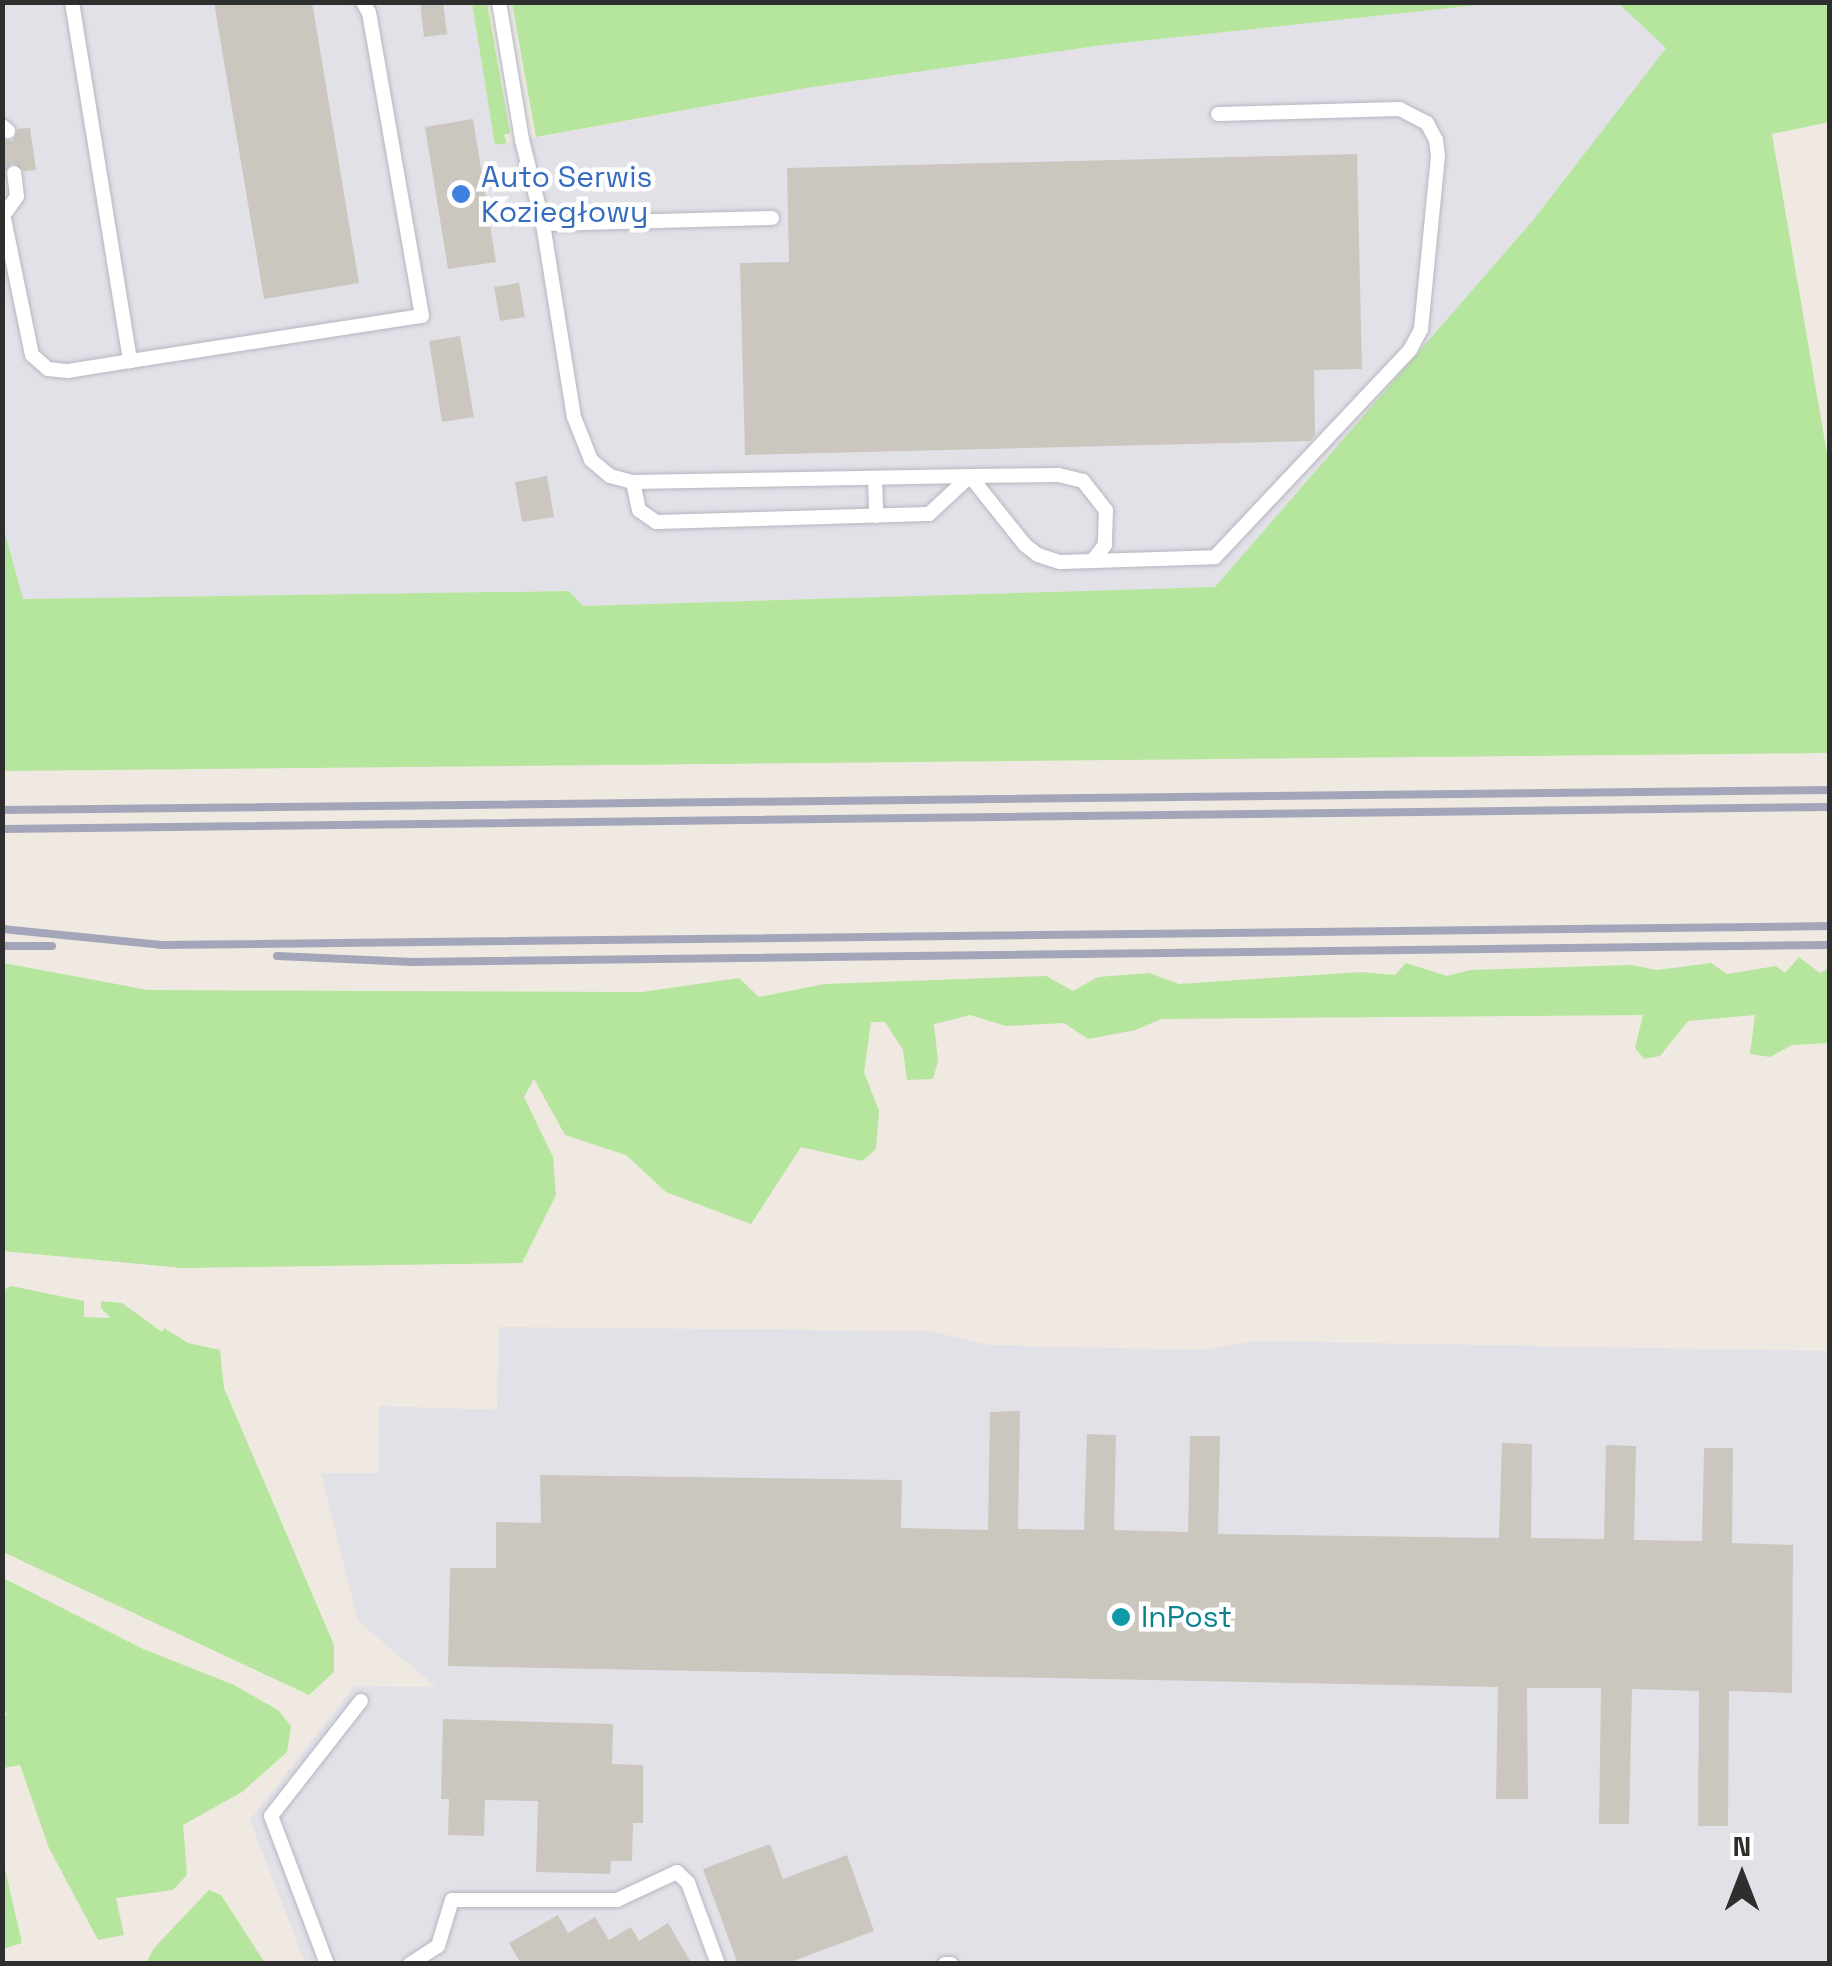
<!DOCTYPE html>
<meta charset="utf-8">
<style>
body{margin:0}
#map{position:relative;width:1832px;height:1966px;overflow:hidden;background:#efe9e1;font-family:"Space Grotesk",sans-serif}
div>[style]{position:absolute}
.industrial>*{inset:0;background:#e3e1e8}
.green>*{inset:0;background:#b6e59e}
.building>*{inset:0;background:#cbc7bf}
.roads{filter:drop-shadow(0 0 2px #b4b7c1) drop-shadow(0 0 2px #b4b7c1)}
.lane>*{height:14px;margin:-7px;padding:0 7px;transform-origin:7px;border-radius:7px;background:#fff}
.rail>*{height:8px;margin:-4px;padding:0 4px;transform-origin:4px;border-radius:4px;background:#a3a6b8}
.dots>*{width:28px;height:28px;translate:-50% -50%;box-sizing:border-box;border:5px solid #fff;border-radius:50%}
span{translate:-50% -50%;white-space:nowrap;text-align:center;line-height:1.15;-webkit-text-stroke:9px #fff;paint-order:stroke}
.shop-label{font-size:30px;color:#366cbe}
.left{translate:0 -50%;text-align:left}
.culture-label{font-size:30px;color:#0d838f}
.frame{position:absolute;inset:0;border:5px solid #2e2e2e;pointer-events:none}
.north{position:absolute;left:1692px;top:1826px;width:100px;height:100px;-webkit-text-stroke:8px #fff;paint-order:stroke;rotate:0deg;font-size:28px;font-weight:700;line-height:40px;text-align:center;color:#2e2e2e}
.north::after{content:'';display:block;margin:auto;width:35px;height:45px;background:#2e2e2e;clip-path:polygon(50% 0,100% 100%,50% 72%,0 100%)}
</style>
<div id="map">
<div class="industrial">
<i style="clip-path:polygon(2px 3px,472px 3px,496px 145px,806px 88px,1103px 45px,1497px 3px,1618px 3px,1667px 47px,1534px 219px,1215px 587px,583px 606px,569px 591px,22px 599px,2px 526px)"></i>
<i style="clip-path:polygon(499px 1327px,930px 1331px,989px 1345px,1204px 1350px,1254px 1341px,1829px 1351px,1829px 1963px,305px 1963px,250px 1820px,354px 1686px,436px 1687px,358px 1621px,321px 1473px,378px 1473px,379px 1406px,497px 1410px)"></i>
</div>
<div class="green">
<i style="clip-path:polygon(472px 3px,487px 3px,510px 133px,504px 135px,507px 143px,495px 145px)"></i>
<i style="clip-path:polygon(512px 3px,512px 2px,1497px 3px,1103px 45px,806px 88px,536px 137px)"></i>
<i style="clip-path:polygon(1618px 3px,1829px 3px,1829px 122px,1772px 134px,1829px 465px,1829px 753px,3px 771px,3px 526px,23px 599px,569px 591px,583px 606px,1215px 587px,1534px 219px,1666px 48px)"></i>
<i style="clip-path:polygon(1799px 957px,1820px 973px,1829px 968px,1829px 1043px,1792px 1045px,1770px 1057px,1750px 1054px,1755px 1015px,1688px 1021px,1660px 1056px,1644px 1059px,1635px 1048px,1643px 1015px,1161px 1019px,1136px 1030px,1088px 1039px,1064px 1023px,1006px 1026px,970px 1015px,934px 1024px,938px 1061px,933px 1079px,907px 1080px,903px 1050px,885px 1022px,871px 1022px,864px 1072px,879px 1111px,876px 1149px,862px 1161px,801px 1147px,751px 1224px,666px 1192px,626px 1155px,565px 1135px,534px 1079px,524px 1097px,553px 1157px,556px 1195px,522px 1263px,182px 1268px,3px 1251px,3px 963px,148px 990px,642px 992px,739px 978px,759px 997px,824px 984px,1046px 976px,1073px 991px,1098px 977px,1149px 973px,1179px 984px,1361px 972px,1395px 975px,1406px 963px,1447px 976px,1470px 970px,1631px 965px,1657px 970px,1711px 963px,1727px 974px,1776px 966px,1785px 973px)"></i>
<i style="clip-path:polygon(11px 1286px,84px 1301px,84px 1317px,111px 1318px,101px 1308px,101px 1301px,122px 1303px,162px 1332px,164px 1328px,188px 1343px,220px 1350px,224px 1388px,334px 1645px,334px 1672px,309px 1695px,3px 1552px,2px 1291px)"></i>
<i style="clip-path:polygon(3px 1578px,143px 1649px,234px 1685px,278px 1710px,291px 1726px,287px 1752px,242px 1792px,183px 1825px,187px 1875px,173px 1890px,116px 1898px,124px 1935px,98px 1940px,49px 1848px,20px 1765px,3px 1768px,3px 1716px,7px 1715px,2px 1706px)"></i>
<i style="clip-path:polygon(2px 1856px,22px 1943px,3px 1949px,2px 1949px)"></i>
<i style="clip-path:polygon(209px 1890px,221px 1895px,265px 1963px,146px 1963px,154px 1948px)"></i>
</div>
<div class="building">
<i style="clip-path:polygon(214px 2px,312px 2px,359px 283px,264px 299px)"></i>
<i style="clip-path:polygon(420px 2px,443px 2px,447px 34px,424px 37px)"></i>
<i style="clip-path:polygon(473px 119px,496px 262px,448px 269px,425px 127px)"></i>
<i style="clip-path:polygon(30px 128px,36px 170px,24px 171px,12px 163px,2px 175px,2px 140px,13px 141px,18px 129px)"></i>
<i style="clip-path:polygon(1357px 154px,1362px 369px,1314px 370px,1315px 435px,1310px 441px,745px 455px,740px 263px,789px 262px,787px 168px)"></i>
<i style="clip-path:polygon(519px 283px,525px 317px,500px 321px,494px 287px)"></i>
<i style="clip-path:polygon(460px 336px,474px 417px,442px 422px,429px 341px)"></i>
<i style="clip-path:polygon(547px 476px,554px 517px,522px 522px,515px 482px)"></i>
<i style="clip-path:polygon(1020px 1411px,1018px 1529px,1084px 1530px,1087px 1434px,1116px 1435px,1114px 1530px,1188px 1532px,1190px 1436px,1220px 1436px,1218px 1534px,1499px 1538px,1502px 1443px,1532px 1444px,1531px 1538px,1604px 1539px,1606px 1445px,1636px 1446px,1634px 1540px,1702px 1541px,1704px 1448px,1733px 1448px,1732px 1543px,1793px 1545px,1792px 1693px,1729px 1691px,1728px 1826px,1698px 1826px,1699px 1691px,1632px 1689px,1629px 1824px,1599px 1824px,1601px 1688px,1527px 1688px,1528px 1799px,1496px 1799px,1498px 1687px,448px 1666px,450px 1568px,496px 1568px,496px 1522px,541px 1523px,540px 1475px,902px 1480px,901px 1528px,988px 1530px,990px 1412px)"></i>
<i style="clip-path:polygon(443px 1719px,613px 1724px,612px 1764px,643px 1765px,643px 1823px,633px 1823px,632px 1861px,611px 1861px,610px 1874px,536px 1872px,538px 1801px,485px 1800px,484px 1836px,448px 1835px,449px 1799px,441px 1799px)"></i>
<i style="clip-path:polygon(770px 1844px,783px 1879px,847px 1855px,874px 1931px,785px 1964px,738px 1964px,703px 1869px)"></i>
<i style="clip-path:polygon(558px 1915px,568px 1933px,595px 1917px,609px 1940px,631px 1927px,639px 1941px,668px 1923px,692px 1964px,521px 1964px,509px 1943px)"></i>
</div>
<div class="roads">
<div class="lane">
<i style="left:72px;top:2px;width:364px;rotate:80.8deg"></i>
<i style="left:130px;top:361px;width:295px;rotate:-8.8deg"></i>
<i style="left:422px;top:316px;width:308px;rotate:-99.9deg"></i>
<i style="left:369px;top:13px;width:13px;rotate:-119deg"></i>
<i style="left:499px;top:2px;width:140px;rotate:80.5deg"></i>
<i style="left:522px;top:140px;width:87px;rotate:76deg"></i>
<i style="left:543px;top:224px;width:195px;rotate:80.9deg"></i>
<i style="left:574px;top:417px;width:46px;rotate:68.4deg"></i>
<i style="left:591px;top:460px;width:25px;rotate:40deg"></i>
<i style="left:610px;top:476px;width:24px;rotate:15deg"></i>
<i style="left:633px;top:482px;width:337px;rotate:-1deg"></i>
<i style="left:970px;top:476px;width:88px;rotate:51.4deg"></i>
<i style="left:1025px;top:545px;width:16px;rotate:38deg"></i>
<i style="left:1038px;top:555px;width:23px;rotate:18deg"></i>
<i style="left:1060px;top:562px;width:155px;rotate:-1.8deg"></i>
<i style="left:1215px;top:557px;width:284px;rotate:-46.7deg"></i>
<i style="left:1410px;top:350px;width:24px;rotate:-62deg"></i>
<i style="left:1421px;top:329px;width:174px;rotate:-84.4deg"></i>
<i style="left:1438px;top:156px;width:16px;rotate:-97deg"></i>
<i style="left:1436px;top:140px;width:19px;rotate:-118deg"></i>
<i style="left:1427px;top:123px;width:30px;rotate:-153deg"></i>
<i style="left:1400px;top:109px;width:182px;rotate:178.4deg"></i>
<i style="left:2px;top:126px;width:8px;rotate:40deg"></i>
<i style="left:2px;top:209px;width:149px;rotate:78.4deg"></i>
<i style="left:32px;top:355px;width:21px;rotate:41deg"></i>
<i style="left:48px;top:369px;width:20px;rotate:6deg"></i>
<i style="left:68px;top:371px;width:63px;rotate:-9.2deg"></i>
<i style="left:6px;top:212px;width:19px;rotate:-55deg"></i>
<i style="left:17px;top:196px;width:23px;rotate:-97deg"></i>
<i style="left:543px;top:224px;width:229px;rotate:-1.5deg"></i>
<i style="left:875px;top:478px;width:38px;rotate:88deg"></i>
<i style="left:633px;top:482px;width:29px;rotate:78deg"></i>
<i style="left:639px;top:510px;width:21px;rotate:35deg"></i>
<i style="left:656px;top:522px;width:273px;rotate:-1.7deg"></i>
<i style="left:929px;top:514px;width:56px;rotate:-42.8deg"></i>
<i style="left:970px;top:476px;width:89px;rotate:-0.6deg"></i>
<i style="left:1059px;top:475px;width:25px;rotate:14deg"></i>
<i style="left:1083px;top:481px;width:37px;rotate:52deg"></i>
<i style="left:1106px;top:510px;width:35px;rotate:92deg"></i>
<i style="left:1105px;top:545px;width:21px;rotate:129deg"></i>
<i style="left:327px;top:1964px;width:158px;rotate:-110.7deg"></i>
<i style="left:271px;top:1816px;width:146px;rotate:-52deg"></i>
<i style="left:410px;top:1964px;width:33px;rotate:-33deg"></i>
<i style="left:438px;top:1946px;width:48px;rotate:-73.1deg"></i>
<i style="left:452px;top:1900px;width:165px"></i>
<i style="left:617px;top:1900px;width:66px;rotate:-25deg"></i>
<i style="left:677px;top:1872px;width:16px;rotate:45deg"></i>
<i style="left:688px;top:1883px;width:86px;rotate:69.7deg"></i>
<i style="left:945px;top:1964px;width:6px"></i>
</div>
</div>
<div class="rail">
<i style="left:2px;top:810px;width:1828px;rotate:-0.63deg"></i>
<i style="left:2px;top:829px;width:1828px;rotate:-0.69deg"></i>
<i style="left:2px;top:929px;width:160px;rotate:5.7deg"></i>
<i style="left:161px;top:945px;width:1669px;rotate:-0.65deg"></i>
<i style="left:2px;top:946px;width:50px"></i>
<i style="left:277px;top:956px;width:136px;rotate:2.5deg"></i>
<i style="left:413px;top:962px;width:1417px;rotate:-0.69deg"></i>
</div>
<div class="dots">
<i style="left:461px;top:194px;background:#3f7fe0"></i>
<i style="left:1121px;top:1617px;background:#0f9aa8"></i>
</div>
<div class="shop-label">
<span class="left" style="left:481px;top:194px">Auto Serwis<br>Koziegłowy</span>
</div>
<div class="culture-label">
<span class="left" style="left:1141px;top:1617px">InPost</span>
</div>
<div class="frame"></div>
<div class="north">N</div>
</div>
